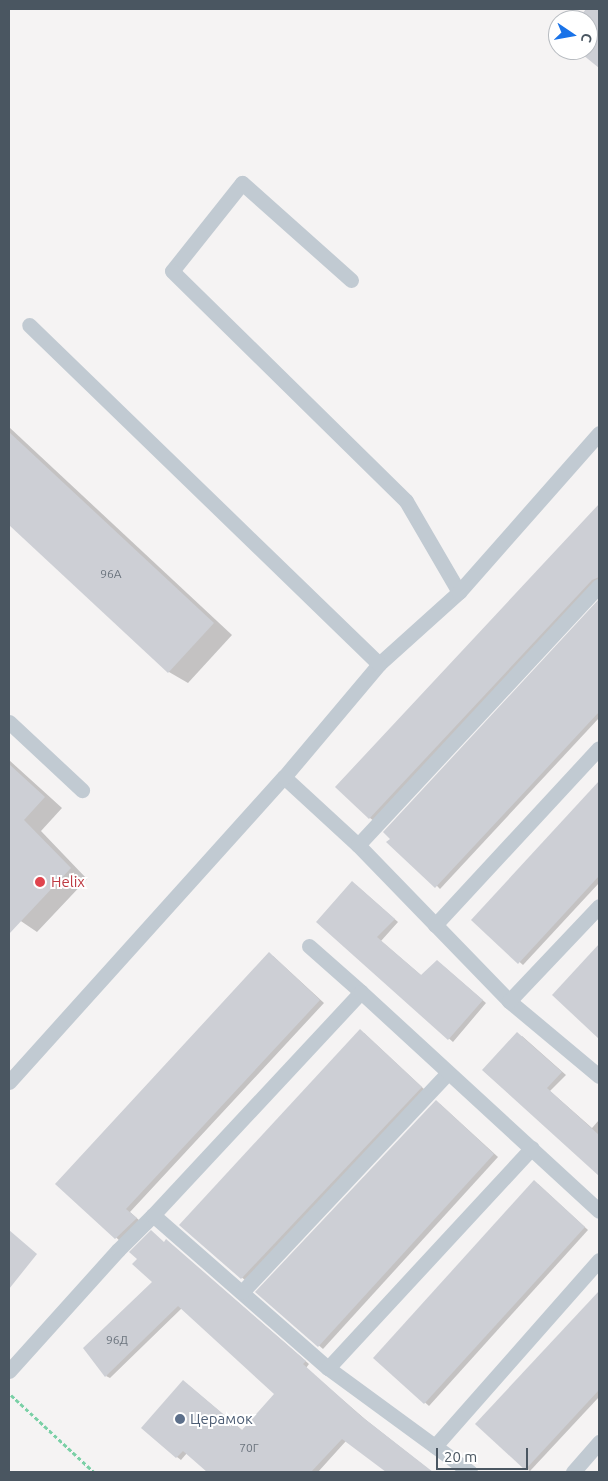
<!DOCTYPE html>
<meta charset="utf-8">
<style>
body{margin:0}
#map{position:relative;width:608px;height:1481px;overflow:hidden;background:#f5f3f3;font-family:Ubuntu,sans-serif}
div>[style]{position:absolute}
.shadow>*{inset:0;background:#0003}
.building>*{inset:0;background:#cdcfd5}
.path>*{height:3px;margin-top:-1.5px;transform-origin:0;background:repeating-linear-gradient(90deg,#7ad0a6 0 4px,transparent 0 6.5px)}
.service>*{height:15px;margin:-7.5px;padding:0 7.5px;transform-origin:7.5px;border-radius:7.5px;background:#c1cad2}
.dots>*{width:14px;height:14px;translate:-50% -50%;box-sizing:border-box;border:2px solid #fff;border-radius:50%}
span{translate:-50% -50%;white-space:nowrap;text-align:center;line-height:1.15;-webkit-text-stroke:4px #fff;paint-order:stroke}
.number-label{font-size:12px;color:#6b747e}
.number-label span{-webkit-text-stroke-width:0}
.health-label{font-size:15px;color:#be3a42}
.left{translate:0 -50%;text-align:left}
.service-label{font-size:15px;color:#4e5e75}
.frame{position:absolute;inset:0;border:10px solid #4a5661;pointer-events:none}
.north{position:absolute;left:548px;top:10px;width:50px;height:50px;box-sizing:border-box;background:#fff;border:1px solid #b7bbc0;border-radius:50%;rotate:102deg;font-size:14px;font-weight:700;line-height:20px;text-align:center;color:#4a5661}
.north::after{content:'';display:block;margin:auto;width:18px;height:22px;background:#1a73e8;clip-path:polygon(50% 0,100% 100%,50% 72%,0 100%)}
.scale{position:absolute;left:436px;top:1448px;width:92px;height:22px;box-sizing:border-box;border:2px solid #4a5661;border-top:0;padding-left:6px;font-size:15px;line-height:18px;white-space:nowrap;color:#4a5661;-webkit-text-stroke:4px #fff;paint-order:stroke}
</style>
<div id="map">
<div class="shadow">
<i style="clip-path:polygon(588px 9px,599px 9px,599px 67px,579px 50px,588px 50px,588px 20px,579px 20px)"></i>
<i style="clip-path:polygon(9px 427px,232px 635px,188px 683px,169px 672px,9px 523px)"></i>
<i style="clip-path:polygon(599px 506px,599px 581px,374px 821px,370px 818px,337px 786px)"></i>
<i style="clip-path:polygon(599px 601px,599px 718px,440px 889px,385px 832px)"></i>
<i style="clip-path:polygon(9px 760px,62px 808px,41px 831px,87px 879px,37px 932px,9px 913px,9px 897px,32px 873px,9px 852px)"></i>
<i style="clip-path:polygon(599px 782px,599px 883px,523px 965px,473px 920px)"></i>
<i style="clip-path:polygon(356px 885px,398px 922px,381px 941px,422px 976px,441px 964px,486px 1003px,453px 1042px,317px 922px)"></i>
<i style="clip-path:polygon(599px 946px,599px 1038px,554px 995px)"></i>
<i style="clip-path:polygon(273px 956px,324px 1003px,130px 1212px,140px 1221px,120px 1241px,57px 1184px)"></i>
<i style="clip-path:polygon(364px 1033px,425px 1090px,246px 1281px,181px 1225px)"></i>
<i style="clip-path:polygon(522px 1036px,566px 1075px,550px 1091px,592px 1128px,599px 1120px,599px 1174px,483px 1070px)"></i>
<i style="clip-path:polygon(440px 1104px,498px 1157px,323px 1349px,257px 1292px)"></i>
<i style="clip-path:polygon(538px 1184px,588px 1230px,429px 1406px,375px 1358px)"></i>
<i style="clip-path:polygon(167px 1241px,309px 1364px,306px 1368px,366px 1420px,432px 1472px,388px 1472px,346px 1441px,318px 1472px,208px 1472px,187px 1453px,181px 1460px,177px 1457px,143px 1428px,187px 1384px,243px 1431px,276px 1394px,182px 1308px,110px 1378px,106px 1376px,154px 1282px)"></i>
<i style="clip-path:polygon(599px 1293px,599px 1397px,530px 1471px,477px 1424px)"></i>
</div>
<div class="building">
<i style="clip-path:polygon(586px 9px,599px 9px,599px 68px,577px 50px,588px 50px,588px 20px,577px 20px)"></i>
<i style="clip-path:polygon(9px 432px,214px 623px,168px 673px,9px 525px)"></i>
<i style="clip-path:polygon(599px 504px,599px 577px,592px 580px,369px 819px,335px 787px)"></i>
<i style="clip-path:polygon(599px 599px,599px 712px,435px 888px,386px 842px,390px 839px,383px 832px)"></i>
<i style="clip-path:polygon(9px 764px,45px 797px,24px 820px,71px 868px,9px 934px)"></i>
<i style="clip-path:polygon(599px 781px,599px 876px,518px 964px,471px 920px)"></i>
<i style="clip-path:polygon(352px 881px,395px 919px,377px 937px,421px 975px,437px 960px,483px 1000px,448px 1040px,316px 922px)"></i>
<i style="clip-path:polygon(599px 944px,599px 1039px,552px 995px)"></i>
<i style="clip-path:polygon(269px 952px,320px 1000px,126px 1209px,137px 1218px,115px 1239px,55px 1184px)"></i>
<i style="clip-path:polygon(360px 1029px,422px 1087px,241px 1279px,179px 1225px)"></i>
<i style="clip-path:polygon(517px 1032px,562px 1072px,547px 1088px,599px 1135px,599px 1176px,482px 1070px)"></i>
<i style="clip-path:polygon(436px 1100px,494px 1154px,318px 1347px,255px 1292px)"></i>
<i style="clip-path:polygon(534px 1180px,585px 1227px,424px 1404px,373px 1358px)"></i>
<i style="clip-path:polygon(9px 1230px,37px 1254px,9px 1289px)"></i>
<i style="clip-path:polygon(151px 1230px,164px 1242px,166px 1239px,306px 1361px,303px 1364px,361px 1416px,433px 1472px,386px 1472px,342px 1439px,311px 1472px,207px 1472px,183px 1451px,176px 1458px,141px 1428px,183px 1380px,242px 1430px,274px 1394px,178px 1306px,105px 1377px,83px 1348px,152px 1282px,132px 1264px,137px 1259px,129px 1252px)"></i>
<i style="clip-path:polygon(599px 1291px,599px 1390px,525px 1470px,475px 1424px)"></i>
</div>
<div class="path">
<i style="left:11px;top:1395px;width:113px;rotate:42.9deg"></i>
</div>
<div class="service">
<i style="left:351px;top:280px;width:146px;rotate:-138.3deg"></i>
<i style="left:242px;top:183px;width:112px;rotate:128.5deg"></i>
<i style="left:172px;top:271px;width:328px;rotate:44.5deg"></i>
<i style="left:406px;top:501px;width:105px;rotate:59.8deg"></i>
<i style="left:379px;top:664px;width:108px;rotate:-42deg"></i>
<i style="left:459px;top:592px;width:212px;rotate:-48.6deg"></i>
<i style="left:9px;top:722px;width:100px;rotate:43deg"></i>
<i style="left:284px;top:777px;width:100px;rotate:42.6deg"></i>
<i style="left:358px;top:845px;width:217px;rotate:45.9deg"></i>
<i style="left:509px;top:1001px;width:117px;rotate:39.8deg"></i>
<i style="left:358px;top:845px;width:354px;rotate:-47.1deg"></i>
<i style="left:435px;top:925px;width:241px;rotate:-47.2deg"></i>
<i style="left:309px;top:946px;width:69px;rotate:41.5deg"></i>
<i style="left:509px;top:1001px;width:131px;rotate:-46.5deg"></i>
<i style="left:9px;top:1082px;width:411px;rotate:-48deg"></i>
<i style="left:284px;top:777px;width:148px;rotate:-49.9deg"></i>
<i style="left:379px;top:664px;width:487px;rotate:-135.9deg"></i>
<i style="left:153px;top:1215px;width:232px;rotate:41.2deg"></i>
<i style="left:328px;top:1368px;width:176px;rotate:36.2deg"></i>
<i style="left:242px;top:1292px;width:299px;rotate:-46.8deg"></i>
<i style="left:328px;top:1368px;width:300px;rotate:-47.2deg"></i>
<i style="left:9px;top:1371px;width:163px;rotate:-48deg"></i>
<i style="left:118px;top:1250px;width:49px;rotate:-45deg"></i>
<i style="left:153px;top:1215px;width:305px;rotate:-47deg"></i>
<i style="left:361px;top:992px;width:323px;rotate:42.6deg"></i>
<i style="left:435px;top:1446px;width:248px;rotate:-48.6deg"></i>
<i style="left:573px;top:1472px;width:40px;rotate:-49deg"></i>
</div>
<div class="dots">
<i style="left:40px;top:882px;background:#e0444e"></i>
<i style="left:180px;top:1419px;background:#5c6f8a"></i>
</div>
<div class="number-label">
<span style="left:111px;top:574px">96А</span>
<span style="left:117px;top:1340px">96Д</span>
<span style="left:249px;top:1448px">70Г</span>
</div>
<div class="health-label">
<span class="left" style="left:51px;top:882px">Helix</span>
</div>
<div class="service-label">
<span class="left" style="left:190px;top:1419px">Церамок</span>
</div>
<div class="frame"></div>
<div class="north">С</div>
<div class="scale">20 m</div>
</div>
